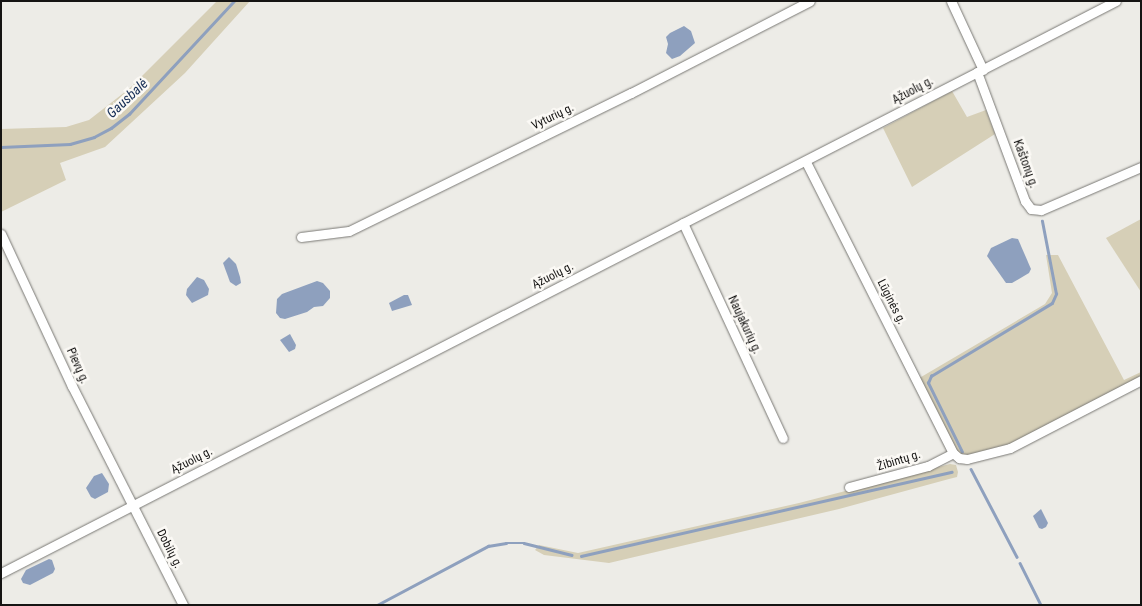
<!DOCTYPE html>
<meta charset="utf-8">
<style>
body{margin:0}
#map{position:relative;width:1142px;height:606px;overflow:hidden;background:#edece7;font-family:"Roboto Condensed",sans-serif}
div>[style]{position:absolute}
.green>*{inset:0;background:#d6cfb7}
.water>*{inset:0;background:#8ea0be}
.stream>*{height:2.5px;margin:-1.25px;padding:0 1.25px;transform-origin:1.25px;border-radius:1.25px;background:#8ea0be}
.roads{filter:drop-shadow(0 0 1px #797874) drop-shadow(0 0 1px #797874)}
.minor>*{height:9px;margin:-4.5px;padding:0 4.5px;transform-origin:4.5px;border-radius:4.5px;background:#fff}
span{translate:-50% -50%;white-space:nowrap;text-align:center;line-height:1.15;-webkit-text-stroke:5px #fbf9f5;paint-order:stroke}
.street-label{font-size:12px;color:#151413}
.water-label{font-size:14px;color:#162e56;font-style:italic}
.frame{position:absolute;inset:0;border:2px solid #151413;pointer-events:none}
</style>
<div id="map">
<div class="green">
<i style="clip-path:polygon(217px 1px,250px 1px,185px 73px,105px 147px,60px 163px,66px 180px,1px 212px,1px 129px,66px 127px,89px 120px,130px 88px)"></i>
<i style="clip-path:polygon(952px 91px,967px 117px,986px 110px,995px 134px,912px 187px,883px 128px)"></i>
<i style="clip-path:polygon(1141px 219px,1141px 292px,1106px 238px)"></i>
<i style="clip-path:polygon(1046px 255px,1058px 255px,1124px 380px,1141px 372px,1141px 380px,1010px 448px,959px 458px,916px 380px,1045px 304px,1052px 293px)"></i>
<i style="clip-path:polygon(950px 464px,956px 465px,958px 472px,957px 477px,949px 479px,839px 509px,609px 563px,544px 555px,535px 550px,539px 545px,578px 553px,799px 503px)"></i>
</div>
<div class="water">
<i style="clip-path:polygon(684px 26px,691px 31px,695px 43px,680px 56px,672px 59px,666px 53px,668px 44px,666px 37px,670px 33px)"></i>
<i style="clip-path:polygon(1012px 238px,1018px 239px,1031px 269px,1029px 273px,1012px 283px,1006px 283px,987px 256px,991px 248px)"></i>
<i style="clip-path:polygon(229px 257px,236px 264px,240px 277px,241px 283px,236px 286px,230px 282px,223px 263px)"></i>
<i style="clip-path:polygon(197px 277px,204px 280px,209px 289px,208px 295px,192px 303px,186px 295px,187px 289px)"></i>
<i style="clip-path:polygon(317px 281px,323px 283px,330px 291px,330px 298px,323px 306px,314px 307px,307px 312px,285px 319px,280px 318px,276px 313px,277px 299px,282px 294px)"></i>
<i style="clip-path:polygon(404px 295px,408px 295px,412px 305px,392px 311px,389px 303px)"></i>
<i style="clip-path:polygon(290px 334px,296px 345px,295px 349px,289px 352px,280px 340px)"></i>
<i style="clip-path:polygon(102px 473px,109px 484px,108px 492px,95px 499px,91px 497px,86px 488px,94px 476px)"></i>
<i style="clip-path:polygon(1041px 509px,1048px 523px,1046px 527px,1042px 529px,1039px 528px,1033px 516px)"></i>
<i style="clip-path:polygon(49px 559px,52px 560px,55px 569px,53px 573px,30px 585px,23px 583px,21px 579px,26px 570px)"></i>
</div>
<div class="stream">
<i style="left:1px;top:147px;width:69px;rotate:-2.5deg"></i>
<i style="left:70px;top:144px;width:25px;rotate:-16deg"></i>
<i style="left:94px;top:137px;width:19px;rotate:-28deg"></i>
<i style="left:111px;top:128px;width:23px;rotate:-38deg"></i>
<i style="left:129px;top:114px;width:154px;rotate:-47.1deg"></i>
<i style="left:962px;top:452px;width:77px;rotate:-116.2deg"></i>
<i style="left:928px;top:383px;width:8px;rotate:-67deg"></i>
<i style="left:931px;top:376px;width:141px;rotate:-31.1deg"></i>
<i style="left:1052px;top:303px;width:10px;rotate:-66deg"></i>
<i style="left:1056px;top:294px;width:74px;rotate:-100.9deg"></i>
<i style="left:971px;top:469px;width:99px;rotate:62.4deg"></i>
<i style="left:581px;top:556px;width:380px;rotate:-12.8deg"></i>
<i style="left:1020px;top:563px;width:47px;rotate:63.4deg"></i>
<i style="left:377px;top:605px;width:126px;rotate:-28deg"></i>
<i style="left:488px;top:546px;width:18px;rotate:-9deg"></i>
<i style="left:506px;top:543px;width:18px"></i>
<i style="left:524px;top:543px;width:49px;rotate:14deg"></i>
</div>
<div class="roads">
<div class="minor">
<i style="left:951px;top:1px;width:76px;rotate:65.1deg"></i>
<i style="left:977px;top:72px;width:138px;rotate:69.6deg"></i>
<i style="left:1025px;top:201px;width:10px;rotate:53deg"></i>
<i style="left:1031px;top:209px;width:10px;rotate:6deg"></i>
<i style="left:1041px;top:210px;width:109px;rotate:-23.3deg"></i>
<i style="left:806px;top:162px;width:326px;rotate:63.2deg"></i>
<i style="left:953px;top:453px;width:8px;rotate:40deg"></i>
<i style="left:959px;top:458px;width:8px;rotate:7deg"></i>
<i style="left:967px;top:459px;width:44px;rotate:-14.3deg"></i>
<i style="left:1010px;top:448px;width:148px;rotate:-27.4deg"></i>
<i style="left:683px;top:223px;width:237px;rotate:65.1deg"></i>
<i style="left:1px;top:234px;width:168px;rotate:65deg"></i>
<i style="left:72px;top:386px;width:246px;rotate:63.1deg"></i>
<i style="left:301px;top:237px;width:48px;rotate:-7.1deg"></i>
<i style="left:349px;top:231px;width:314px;rotate:-26.1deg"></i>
<i style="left:631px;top:93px;width:201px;rotate:-27.2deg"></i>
<i style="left:849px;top:487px;width:82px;rotate:-14.9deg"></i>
<i style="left:928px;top:466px;width:28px;rotate:-27deg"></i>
<i style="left:1px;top:573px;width:1253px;rotate:-27.16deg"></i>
</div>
</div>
<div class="street-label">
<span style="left:913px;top:91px;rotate:-28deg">Ąžuolų g.</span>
<span style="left:553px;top:117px;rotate:-26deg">Vyturių g.</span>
<span style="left:1025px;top:164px;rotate:70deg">Kaštonų g.</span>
<span style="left:553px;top:276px;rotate:-27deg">Ąžuolų g.</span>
<span style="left:891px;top:302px;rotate:63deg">Lūginės g.</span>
<span style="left:744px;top:325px;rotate:65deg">Naujakurių g.</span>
<span style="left:77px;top:366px;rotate:66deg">Pievų g.</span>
<span style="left:192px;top:461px;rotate:-27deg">Ąžuolų g.</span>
<span style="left:899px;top:461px;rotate:-17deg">Žibintų g.</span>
<span style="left:169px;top:549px;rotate:63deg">Dobilų g.</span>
</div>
<div class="water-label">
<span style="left:127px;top:98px;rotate:-43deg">Gausbalė</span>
</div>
<div class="frame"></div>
</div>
